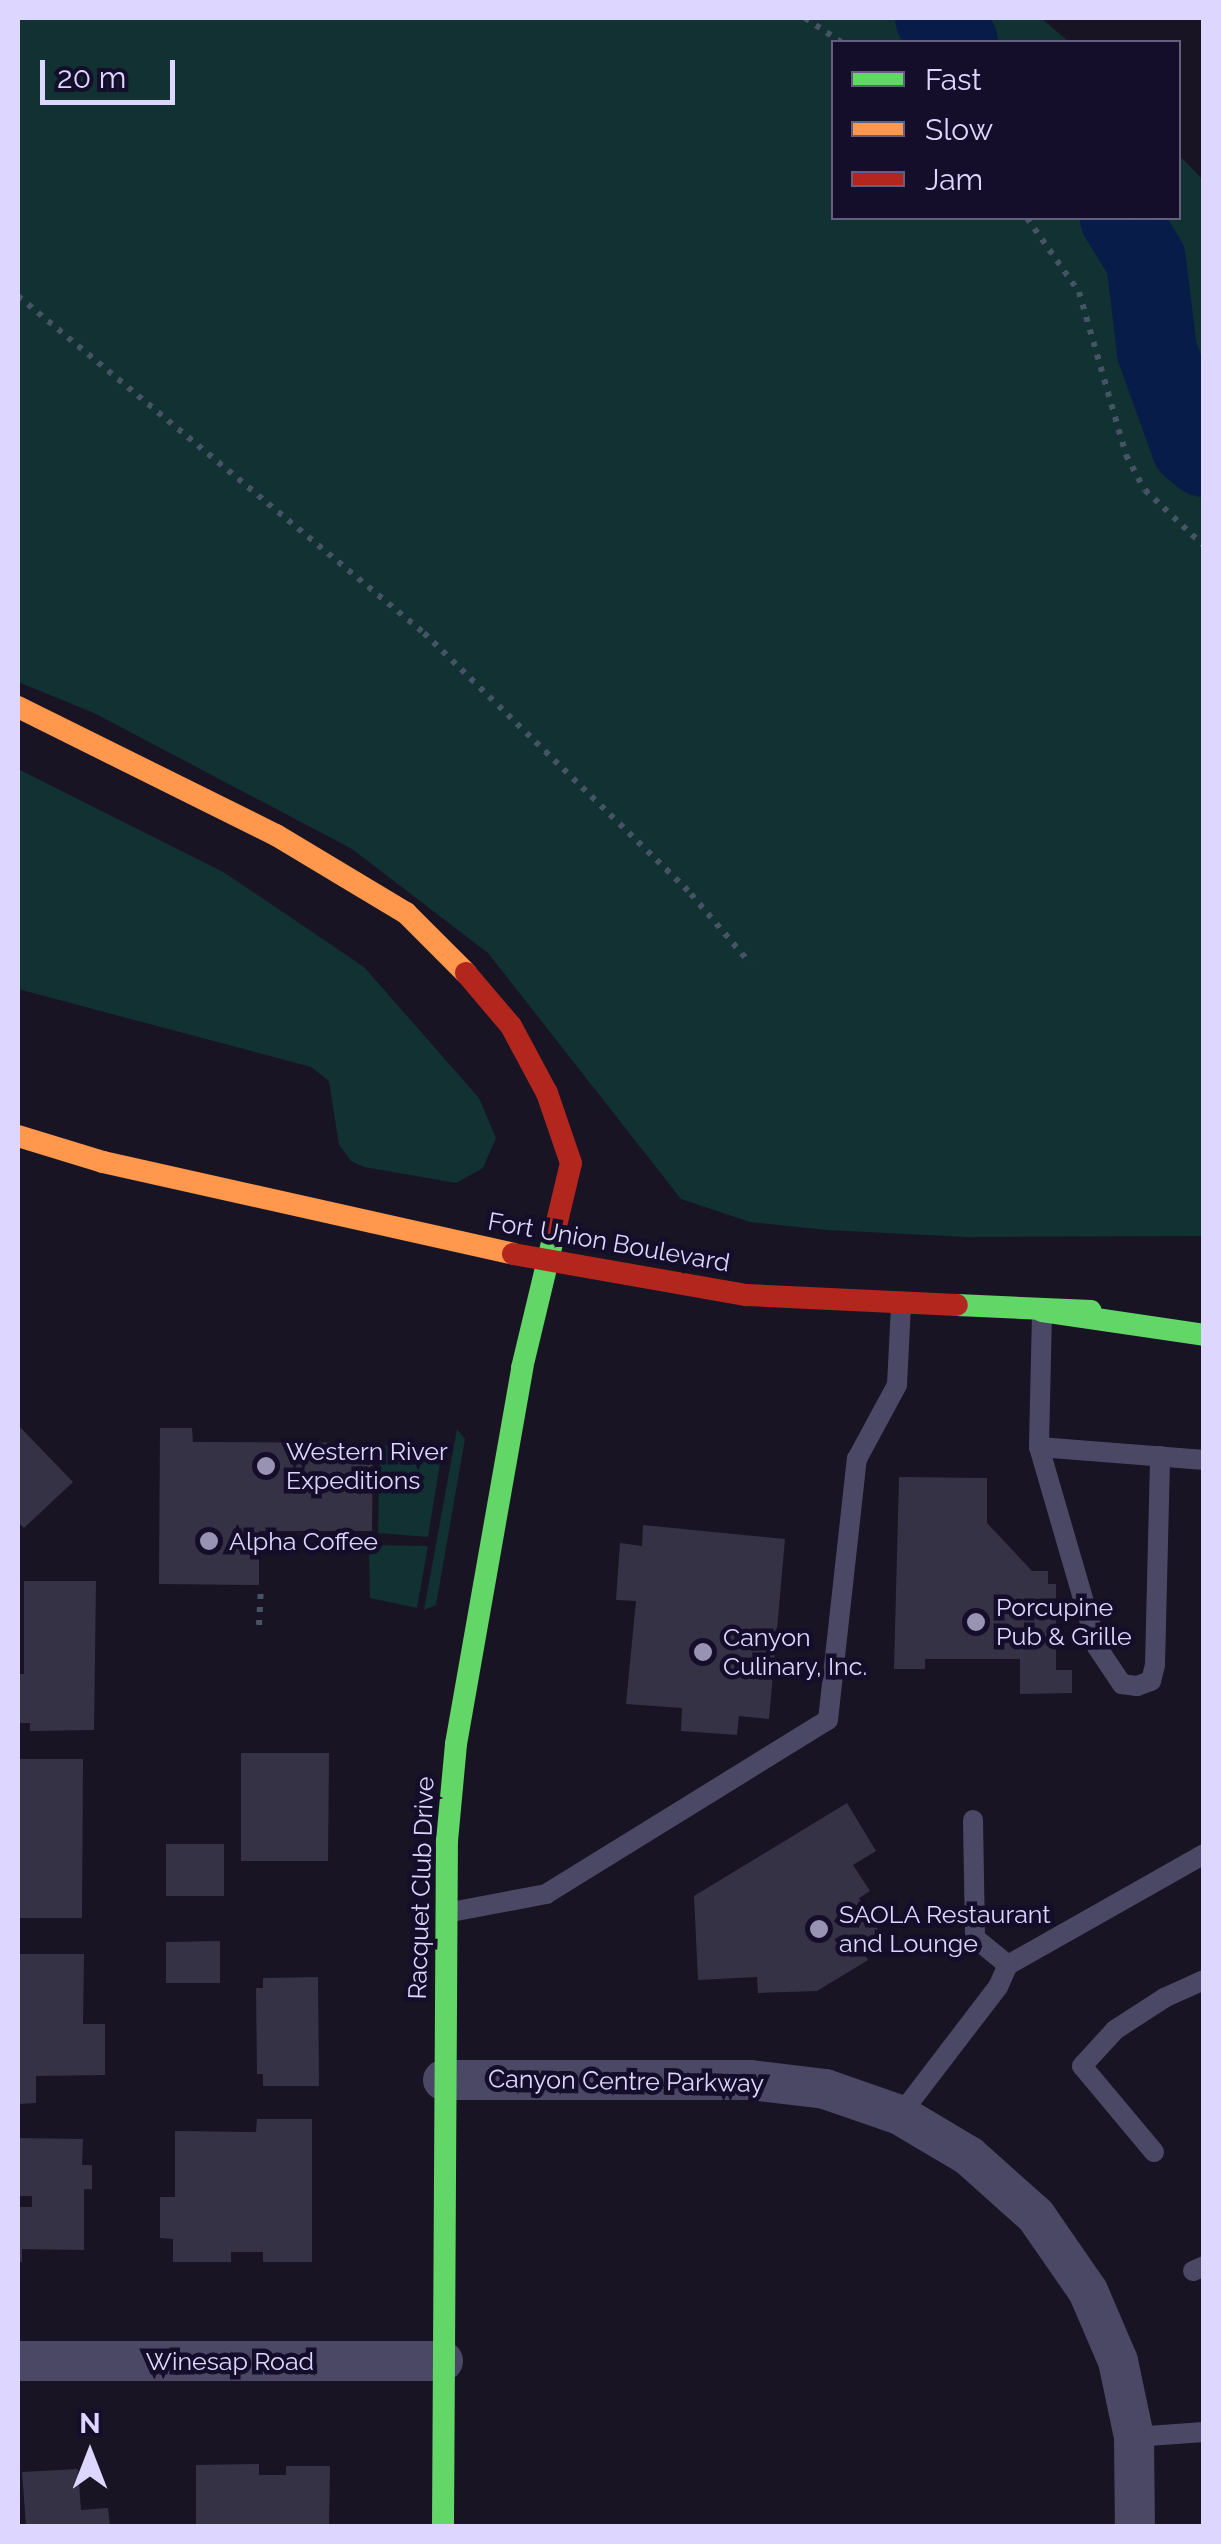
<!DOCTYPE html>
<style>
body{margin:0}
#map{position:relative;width:1221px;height:2544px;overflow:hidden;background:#181424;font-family:Raleway,sans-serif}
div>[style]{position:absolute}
.green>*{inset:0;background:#113133}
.river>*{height:80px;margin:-40px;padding:0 40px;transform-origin:40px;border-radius:40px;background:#071c48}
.building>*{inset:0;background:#363246}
.path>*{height:6px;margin-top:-3px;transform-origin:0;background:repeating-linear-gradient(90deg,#455465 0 5px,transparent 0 13px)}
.lane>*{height:20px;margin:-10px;padding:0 10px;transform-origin:10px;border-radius:10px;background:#4b4865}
.street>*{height:40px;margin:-20px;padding:0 20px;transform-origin:20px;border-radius:20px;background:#4b4865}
.fast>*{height:22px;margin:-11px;padding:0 11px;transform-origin:11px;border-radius:11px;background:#63d668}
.slow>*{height:22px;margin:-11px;padding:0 11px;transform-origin:11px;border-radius:11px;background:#ff974d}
.jam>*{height:22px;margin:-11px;padding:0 11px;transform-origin:11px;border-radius:11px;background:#b3261e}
.dots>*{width:28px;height:28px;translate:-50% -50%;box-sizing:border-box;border:5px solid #140e2a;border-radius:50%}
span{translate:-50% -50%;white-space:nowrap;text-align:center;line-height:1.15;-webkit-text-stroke:9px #140e2a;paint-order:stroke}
.street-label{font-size:25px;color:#ddd7ff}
.poi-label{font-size:25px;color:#ddd7ff}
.left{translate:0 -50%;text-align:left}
.frame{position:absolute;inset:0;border:20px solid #ddd7ff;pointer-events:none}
.legend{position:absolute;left:831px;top:40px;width:350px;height:180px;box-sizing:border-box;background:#140e2a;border:2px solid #645e7f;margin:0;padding:12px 18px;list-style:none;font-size:30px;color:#ddd7ff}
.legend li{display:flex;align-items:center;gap:20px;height:50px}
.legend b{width:50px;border:2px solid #645e7f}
.north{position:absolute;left:40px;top:2404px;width:100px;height:100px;-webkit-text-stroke:8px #140e2a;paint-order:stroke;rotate:0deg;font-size:28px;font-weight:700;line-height:40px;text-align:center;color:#ddd7ff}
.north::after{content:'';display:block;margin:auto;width:35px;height:45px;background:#ddd7ff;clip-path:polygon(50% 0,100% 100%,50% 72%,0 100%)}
.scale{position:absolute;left:40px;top:60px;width:135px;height:45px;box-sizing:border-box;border:5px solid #ddd7ff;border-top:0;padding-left:12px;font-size:30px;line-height:35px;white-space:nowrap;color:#ddd7ff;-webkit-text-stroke:8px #140e2a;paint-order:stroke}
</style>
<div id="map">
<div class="green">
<i style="clip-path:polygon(18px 18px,1041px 18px,1069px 42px,834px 42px,834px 218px,1178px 218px,1179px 155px,1203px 180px,1203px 1236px,967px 1237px,827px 1230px,750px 1222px,681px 1199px,488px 953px,352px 849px,94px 713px,18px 682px)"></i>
<i style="clip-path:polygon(18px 769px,225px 873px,364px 967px,479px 1098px,496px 1138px,483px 1168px,456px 1183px,364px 1167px,351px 1161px,339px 1145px,329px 1081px,311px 1067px,18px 989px)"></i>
<i style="clip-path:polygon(457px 1429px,465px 1439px,436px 1605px,424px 1610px)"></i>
<i style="clip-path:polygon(380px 1445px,442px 1451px,428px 1537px,378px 1533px)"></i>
<i style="clip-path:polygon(369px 1545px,428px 1546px,417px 1608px,370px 1598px)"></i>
</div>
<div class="river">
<i style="left:935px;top:18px;width:33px;rotate:46deg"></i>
<i style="left:1120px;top:218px;width:49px;rotate:58.2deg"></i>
<i style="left:1146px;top:260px;width:92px;rotate:83.1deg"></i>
<i style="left:1157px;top:351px;width:101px;rotate:70.3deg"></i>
<i style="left:1191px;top:446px;width:17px;rotate:40deg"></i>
</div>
<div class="building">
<i style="clip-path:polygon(18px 1425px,73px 1482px,24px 1528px,18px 1522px)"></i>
<i style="clip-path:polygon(160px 1428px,192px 1428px,193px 1442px,373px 1443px,372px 1531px,259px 1531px,259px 1585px,159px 1584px)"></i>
<i style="clip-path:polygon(899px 1477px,987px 1478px,987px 1523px,1032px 1571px,1048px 1571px,1048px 1584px,1056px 1584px,1056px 1670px,1072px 1670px,1072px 1693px,1020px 1694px,1020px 1659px,925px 1659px,925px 1669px,894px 1669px)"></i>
<i style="clip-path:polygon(643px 1525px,785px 1539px,769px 1719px,739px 1716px,737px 1735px,681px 1731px,682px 1708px,626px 1704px,636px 1601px,616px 1600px,620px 1543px,642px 1546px)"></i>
<i style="clip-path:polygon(24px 1581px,96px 1581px,94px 1730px,30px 1731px,30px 1723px,18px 1723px,18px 1674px,24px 1674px)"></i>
<i style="clip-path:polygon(241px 1753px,329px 1753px,328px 1861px,241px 1861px)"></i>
<i style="clip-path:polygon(18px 1759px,83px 1759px,82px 1918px,18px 1918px)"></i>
<i style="clip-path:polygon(847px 1803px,876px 1851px,853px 1865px,870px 1891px,859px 1898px,881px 1934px,860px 1947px,868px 1960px,817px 1991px,758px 1993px,757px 1977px,698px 1980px,694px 1896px)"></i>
<i style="clip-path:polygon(166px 1844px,224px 1844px,224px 1896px,166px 1896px)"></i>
<i style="clip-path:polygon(220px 1941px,220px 1983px,166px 1983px,166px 1942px)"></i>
<i style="clip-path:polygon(18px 1954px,84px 1954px,83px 2024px,105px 2024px,105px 2075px,36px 2076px,36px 2103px,18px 2104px)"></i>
<i style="clip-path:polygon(318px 1977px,319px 2086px,263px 2086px,263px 2074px,257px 2074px,256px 1988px,263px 1988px,263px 1978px)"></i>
<i style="clip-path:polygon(257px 2119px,312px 2119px,312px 2262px,263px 2262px,263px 2252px,231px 2252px,231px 2262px,173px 2262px,173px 2239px,160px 2238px,160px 2197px,175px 2197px,175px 2131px,256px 2132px)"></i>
<i style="clip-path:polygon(18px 2138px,83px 2139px,82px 2165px,92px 2165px,92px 2189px,84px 2189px,84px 2250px,22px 2249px,22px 2262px,18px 2262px,18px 2207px,32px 2207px,32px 2196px,18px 2196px)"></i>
<i style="clip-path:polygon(259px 2464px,259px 2475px,286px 2475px,286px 2466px,330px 2466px,329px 2526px,196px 2526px,196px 2465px)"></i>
<i style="clip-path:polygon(78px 2469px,81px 2510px,108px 2508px,110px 2526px,26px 2526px,22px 2472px)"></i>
</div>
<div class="path">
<i style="left:805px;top:18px;width:43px;rotate:33.7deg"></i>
<i style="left:1027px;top:218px;width:90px;rotate:54.9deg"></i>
<i style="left:1079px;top:292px;width:170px;rotate:73.9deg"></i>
<i style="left:1126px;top:455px;width:40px;rotate:62deg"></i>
<i style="left:1145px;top:490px;width:81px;rotate:43.5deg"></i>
<i style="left:18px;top:296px;width:528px;rotate:39.69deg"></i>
<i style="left:424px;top:633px;width:373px;rotate:44.3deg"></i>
<i style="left:691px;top:894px;width:91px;rotate:49.5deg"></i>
<i style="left:259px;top:1625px;width:38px;rotate:-87deg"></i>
</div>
<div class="lane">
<i style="left:1042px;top:1313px;width:134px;rotate:91.3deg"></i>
<i style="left:1039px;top:1447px;width:166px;rotate:4.5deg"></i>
<i style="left:1039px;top:1447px;width:208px;rotate:73.8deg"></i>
<i style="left:1097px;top:1647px;width:45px;rotate:56deg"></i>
<i style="left:1122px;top:1684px;width:15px;rotate:8deg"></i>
<i style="left:1137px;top:1686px;width:15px;rotate:-20deg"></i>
<i style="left:1151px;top:1681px;width:16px;rotate:-76deg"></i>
<i style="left:1155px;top:1665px;width:209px;rotate:-88.6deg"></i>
<i style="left:973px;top:1820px;width:118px;rotate:89deg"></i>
<i style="left:975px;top:1938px;width:43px;rotate:39.3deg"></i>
<i style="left:451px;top:1912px;width:97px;rotate:-10.7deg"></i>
<i style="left:546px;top:1894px;width:331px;rotate:-31.7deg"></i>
<i style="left:828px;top:1720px;width:263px;rotate:-83.7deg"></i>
<i style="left:857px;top:1459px;width:84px;rotate:-61.6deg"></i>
<i style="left:897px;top:1385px;width:80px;rotate:-87.1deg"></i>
<i style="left:900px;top:2115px;width:161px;rotate:-52.6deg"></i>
<i style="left:998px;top:1987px;width:24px;rotate:-66deg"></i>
<i style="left:1008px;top:1965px;width:225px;rotate:-29.5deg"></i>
<i style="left:1154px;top:2152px;width:112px;rotate:-129.9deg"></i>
<i style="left:1082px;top:2066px;width:49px;rotate:-47.5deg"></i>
<i style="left:1115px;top:2030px;width:59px;rotate:-33.1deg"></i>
<i style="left:1164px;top:1998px;width:44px;rotate:-24.2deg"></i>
<i style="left:1193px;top:2271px;width:12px;rotate:-24deg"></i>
<i style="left:1134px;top:2437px;width:70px;rotate:-4.1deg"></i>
</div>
<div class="street">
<i style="left:443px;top:2080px;width:308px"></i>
<i style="left:751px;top:2080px;width:75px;rotate:6.9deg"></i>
<i style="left:825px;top:2089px;width:79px;rotate:19.1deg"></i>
<i style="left:900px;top:2115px;width:80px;rotate:30.7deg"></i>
<i style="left:969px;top:2156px;width:90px;rotate:41.8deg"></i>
<i style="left:1036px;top:2216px;width:91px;rotate:55.3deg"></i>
<i style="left:1088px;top:2291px;width:76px;rotate:66.8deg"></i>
<i style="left:1118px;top:2361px;width:78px;rotate:78.1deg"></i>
<i style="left:1134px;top:2437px;width:89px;rotate:89.4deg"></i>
<i style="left:18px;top:2361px;width:425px"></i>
</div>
<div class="fast">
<i style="left:957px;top:1305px;width:134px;rotate:2.6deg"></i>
<i style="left:1042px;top:1311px;width:164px;rotate:8.4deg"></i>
<i style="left:443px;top:2526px;width:685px;rotate:-89.67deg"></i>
<i style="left:447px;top:1841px;width:97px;rotate:-84.7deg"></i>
<i style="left:456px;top:1744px;width:382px;rotate:-80deg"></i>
<i style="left:522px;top:1368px;width:146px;rotate:-76.5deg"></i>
</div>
<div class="slow">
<i style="left:18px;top:707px;width:288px;rotate:26.4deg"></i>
<i style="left:276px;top:835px;width:152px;rotate:31deg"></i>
<i style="left:406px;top:913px;width:85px;rotate:45deg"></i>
<i style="left:18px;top:1136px;width:89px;rotate:17deg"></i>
<i style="left:103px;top:1162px;width:420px;rotate:12.6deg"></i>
</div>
<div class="jam">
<i style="left:466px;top:973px;width:70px;rotate:49.7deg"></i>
<i style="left:511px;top:1026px;width:76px;rotate:61.8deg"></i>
<i style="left:547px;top:1093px;width:74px;rotate:71.1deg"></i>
<i style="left:571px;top:1163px;width:65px;rotate:103.4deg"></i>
<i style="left:513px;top:1254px;width:237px;rotate:10deg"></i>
<i style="left:746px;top:1295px;width:211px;rotate:2.7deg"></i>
</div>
<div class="dots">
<i style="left:266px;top:1466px;background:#9893b2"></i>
<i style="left:209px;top:1541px;background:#9893b2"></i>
<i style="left:976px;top:1622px;background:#9893b2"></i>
<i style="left:703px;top:1652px;background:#9893b2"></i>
<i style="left:819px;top:1929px;background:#9893b2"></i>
</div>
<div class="street-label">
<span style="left:609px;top:1242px;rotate:10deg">Fort Union Boulevard</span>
<span style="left:421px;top:1888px;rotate:-88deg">Racquet Club Drive</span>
<span style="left:626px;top:2081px;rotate:1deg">Canyon Centre Parkway</span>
<span style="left:230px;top:2361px">Winesap Road</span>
</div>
<div class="poi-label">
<span class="left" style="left:286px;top:1466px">Western River<br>Expeditions</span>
<span class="left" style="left:229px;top:1541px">Alpha Coffee</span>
<span class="left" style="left:996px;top:1622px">Porcupine<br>Pub &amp; Grille</span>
<span class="left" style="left:723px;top:1652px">Canyon<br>Culinary, Inc.</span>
<span class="left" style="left:839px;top:1929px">SAOLA Restaurant<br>and Lounge</span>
</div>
<div class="frame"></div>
<ul class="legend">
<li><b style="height:12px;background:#63d668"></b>Fast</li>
<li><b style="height:12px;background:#ff974d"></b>Slow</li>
<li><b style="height:12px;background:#b3261e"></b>Jam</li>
</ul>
<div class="north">N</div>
<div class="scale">20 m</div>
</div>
